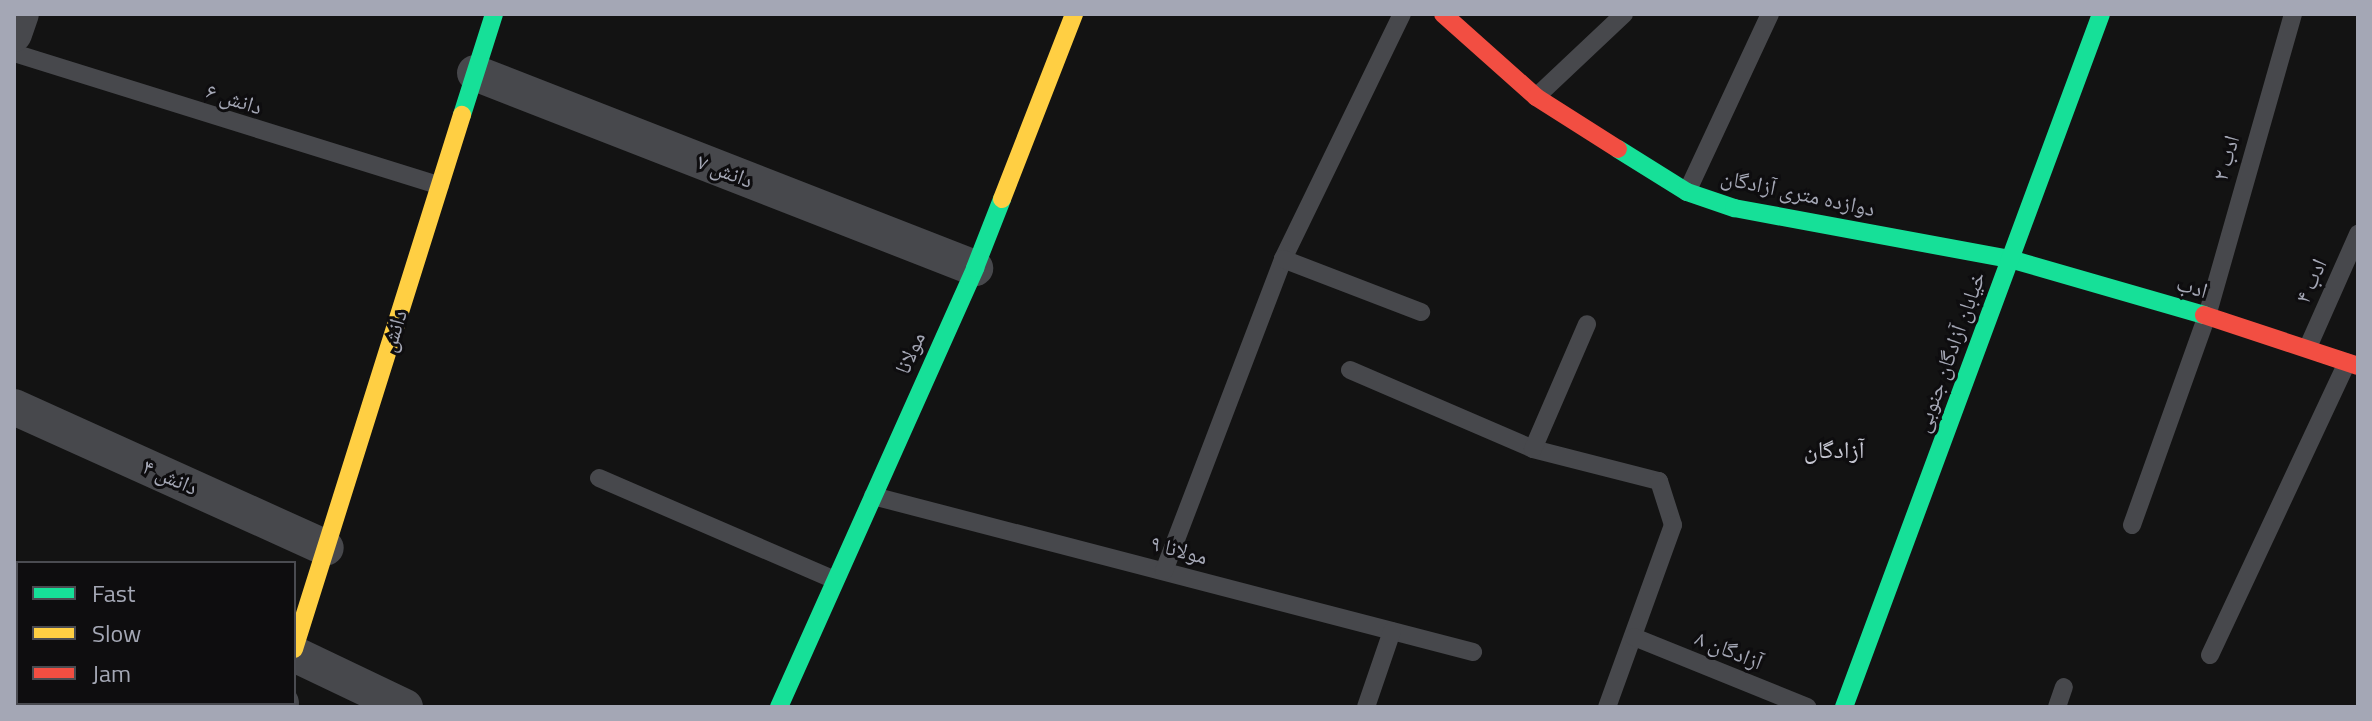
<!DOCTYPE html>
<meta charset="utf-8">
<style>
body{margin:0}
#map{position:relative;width:2372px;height:721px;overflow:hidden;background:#131313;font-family:"Titillium Web","Noto Naskh Arabic",sans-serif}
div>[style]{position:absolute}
.lane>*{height:18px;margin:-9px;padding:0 9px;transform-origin:9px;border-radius:9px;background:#47484c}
.street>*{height:36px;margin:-18px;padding:0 18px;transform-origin:18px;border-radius:18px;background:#47484c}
.fast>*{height:18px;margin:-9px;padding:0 9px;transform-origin:9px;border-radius:9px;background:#16e098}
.slow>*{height:18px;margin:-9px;padding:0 9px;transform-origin:9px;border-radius:9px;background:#ffcf43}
.jam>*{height:18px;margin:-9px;padding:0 9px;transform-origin:9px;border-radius:9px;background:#f24e42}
span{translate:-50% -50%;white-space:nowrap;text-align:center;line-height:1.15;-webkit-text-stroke:6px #0e0d0f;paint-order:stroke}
.street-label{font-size:22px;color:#a4a7b5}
.neighbourhood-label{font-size:24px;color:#c5c6d1}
.frame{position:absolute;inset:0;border:16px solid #a4a7b5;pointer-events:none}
.legend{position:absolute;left:16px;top:561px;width:280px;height:144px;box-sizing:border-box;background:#0e0d0f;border:2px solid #4a4b51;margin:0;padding:10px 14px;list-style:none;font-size:24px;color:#a4a7b5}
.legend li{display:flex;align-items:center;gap:16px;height:40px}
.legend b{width:40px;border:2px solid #4a4b51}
</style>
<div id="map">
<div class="lane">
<i style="left:14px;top:53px;width:446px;rotate:17.3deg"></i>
<i style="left:1536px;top:97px;width:121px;rotate:-43.3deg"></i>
<i style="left:1687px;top:192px;width:196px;rotate:-65deg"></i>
<i style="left:1283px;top:259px;width:272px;rotate:-64.1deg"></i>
<i style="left:2308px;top:347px;width:124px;rotate:-66.1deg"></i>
<i style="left:1350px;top:370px;width:199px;rotate:23.3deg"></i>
<i style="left:1533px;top:449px;width:130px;rotate:14.3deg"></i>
<i style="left:1659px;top:481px;width:46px;rotate:72.3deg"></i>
<i style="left:1673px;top:525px;width:194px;rotate:109.9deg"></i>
<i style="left:1533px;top:449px;width:136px;rotate:-66.6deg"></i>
<i style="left:599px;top:478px;width:257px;rotate:23.4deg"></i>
<i style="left:873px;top:496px;width:620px;rotate:14.57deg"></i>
<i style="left:2132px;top:525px;width:222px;rotate:-70.3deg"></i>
<i style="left:2207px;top:316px;width:314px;rotate:-74.1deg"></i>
<i style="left:1164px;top:571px;width:334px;rotate:-69.1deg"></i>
<i style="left:1283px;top:259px;width:148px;rotate:21deg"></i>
<i style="left:1634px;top:637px;width:187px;rotate:22deg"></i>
<i style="left:2210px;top:655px;width:323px;rotate:-64.9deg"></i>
<i style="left:1366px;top:707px;width:80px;rotate:-71.1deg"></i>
<i style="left:2057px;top:707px;width:21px;rotate:-71deg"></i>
</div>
<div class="street">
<i style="left:14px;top:34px;width:21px;rotate:-71deg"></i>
<i style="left:475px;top:73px;width:537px;rotate:21.31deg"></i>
<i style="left:14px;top:407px;width:342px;rotate:24.3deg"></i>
<i style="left:294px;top:654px;width:123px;rotate:25.5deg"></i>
<i style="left:280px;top:707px;width:4px;rotate:-76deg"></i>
</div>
<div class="fast">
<i style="left:462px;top:115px;width:106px;rotate:-72.4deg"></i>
<i style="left:1618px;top:149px;width:81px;rotate:31.9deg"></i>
<i style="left:1687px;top:192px;width:50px;rotate:18.8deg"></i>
<i style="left:1734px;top:208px;width:281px;rotate:10.5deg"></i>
<i style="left:2010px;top:259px;width:202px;rotate:16.1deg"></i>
<i style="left:779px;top:707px;width:481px;rotate:-65.9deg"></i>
<i style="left:975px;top:268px;width:74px;rotate:-68.6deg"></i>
<i style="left:1844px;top:707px;width:739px;rotate:-69.65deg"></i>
</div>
<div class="slow">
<i style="left:1002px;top:199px;width:199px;rotate:-68.7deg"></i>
<i style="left:294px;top:649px;width:560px;rotate:-72.54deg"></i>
</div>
<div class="jam">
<i style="left:1443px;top:14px;width:125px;rotate:41.7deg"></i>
<i style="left:1536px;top:97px;width:97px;rotate:32.4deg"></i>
<i style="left:2204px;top:315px;width:162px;rotate:18.3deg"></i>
</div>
<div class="street-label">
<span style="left:234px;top:99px;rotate:18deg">دانش ۶</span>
<span style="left:2226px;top:158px;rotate:-74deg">ادب ۲</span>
<span style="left:725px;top:171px;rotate:21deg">دانش ۷</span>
<span style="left:1798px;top:193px;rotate:12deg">دوازده متری آزادگان</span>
<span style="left:2311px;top:281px;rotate:-66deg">ادب ۴</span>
<span style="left:2192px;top:287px;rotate:16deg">ادب</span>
<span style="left:394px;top:331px;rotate:-73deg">دانش</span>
<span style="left:1950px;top:352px;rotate:-70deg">خیابان آزادگان جنوبی</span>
<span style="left:910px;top:353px;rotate:-66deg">مولانا</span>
<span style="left:170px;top:477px;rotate:24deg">دانش ۴</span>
<span style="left:1179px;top:550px;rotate:15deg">مولانا ۹</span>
<span style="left:1729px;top:650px;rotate:22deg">آزادگان ۸</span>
</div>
<div class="neighbourhood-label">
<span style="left:1834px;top:450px">آزادگان</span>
</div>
<div class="frame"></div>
<ul class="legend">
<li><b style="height:10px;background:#16e098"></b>Fast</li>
<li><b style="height:10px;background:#ffcf43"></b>Slow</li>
<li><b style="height:10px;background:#f24e42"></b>Jam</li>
</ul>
</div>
